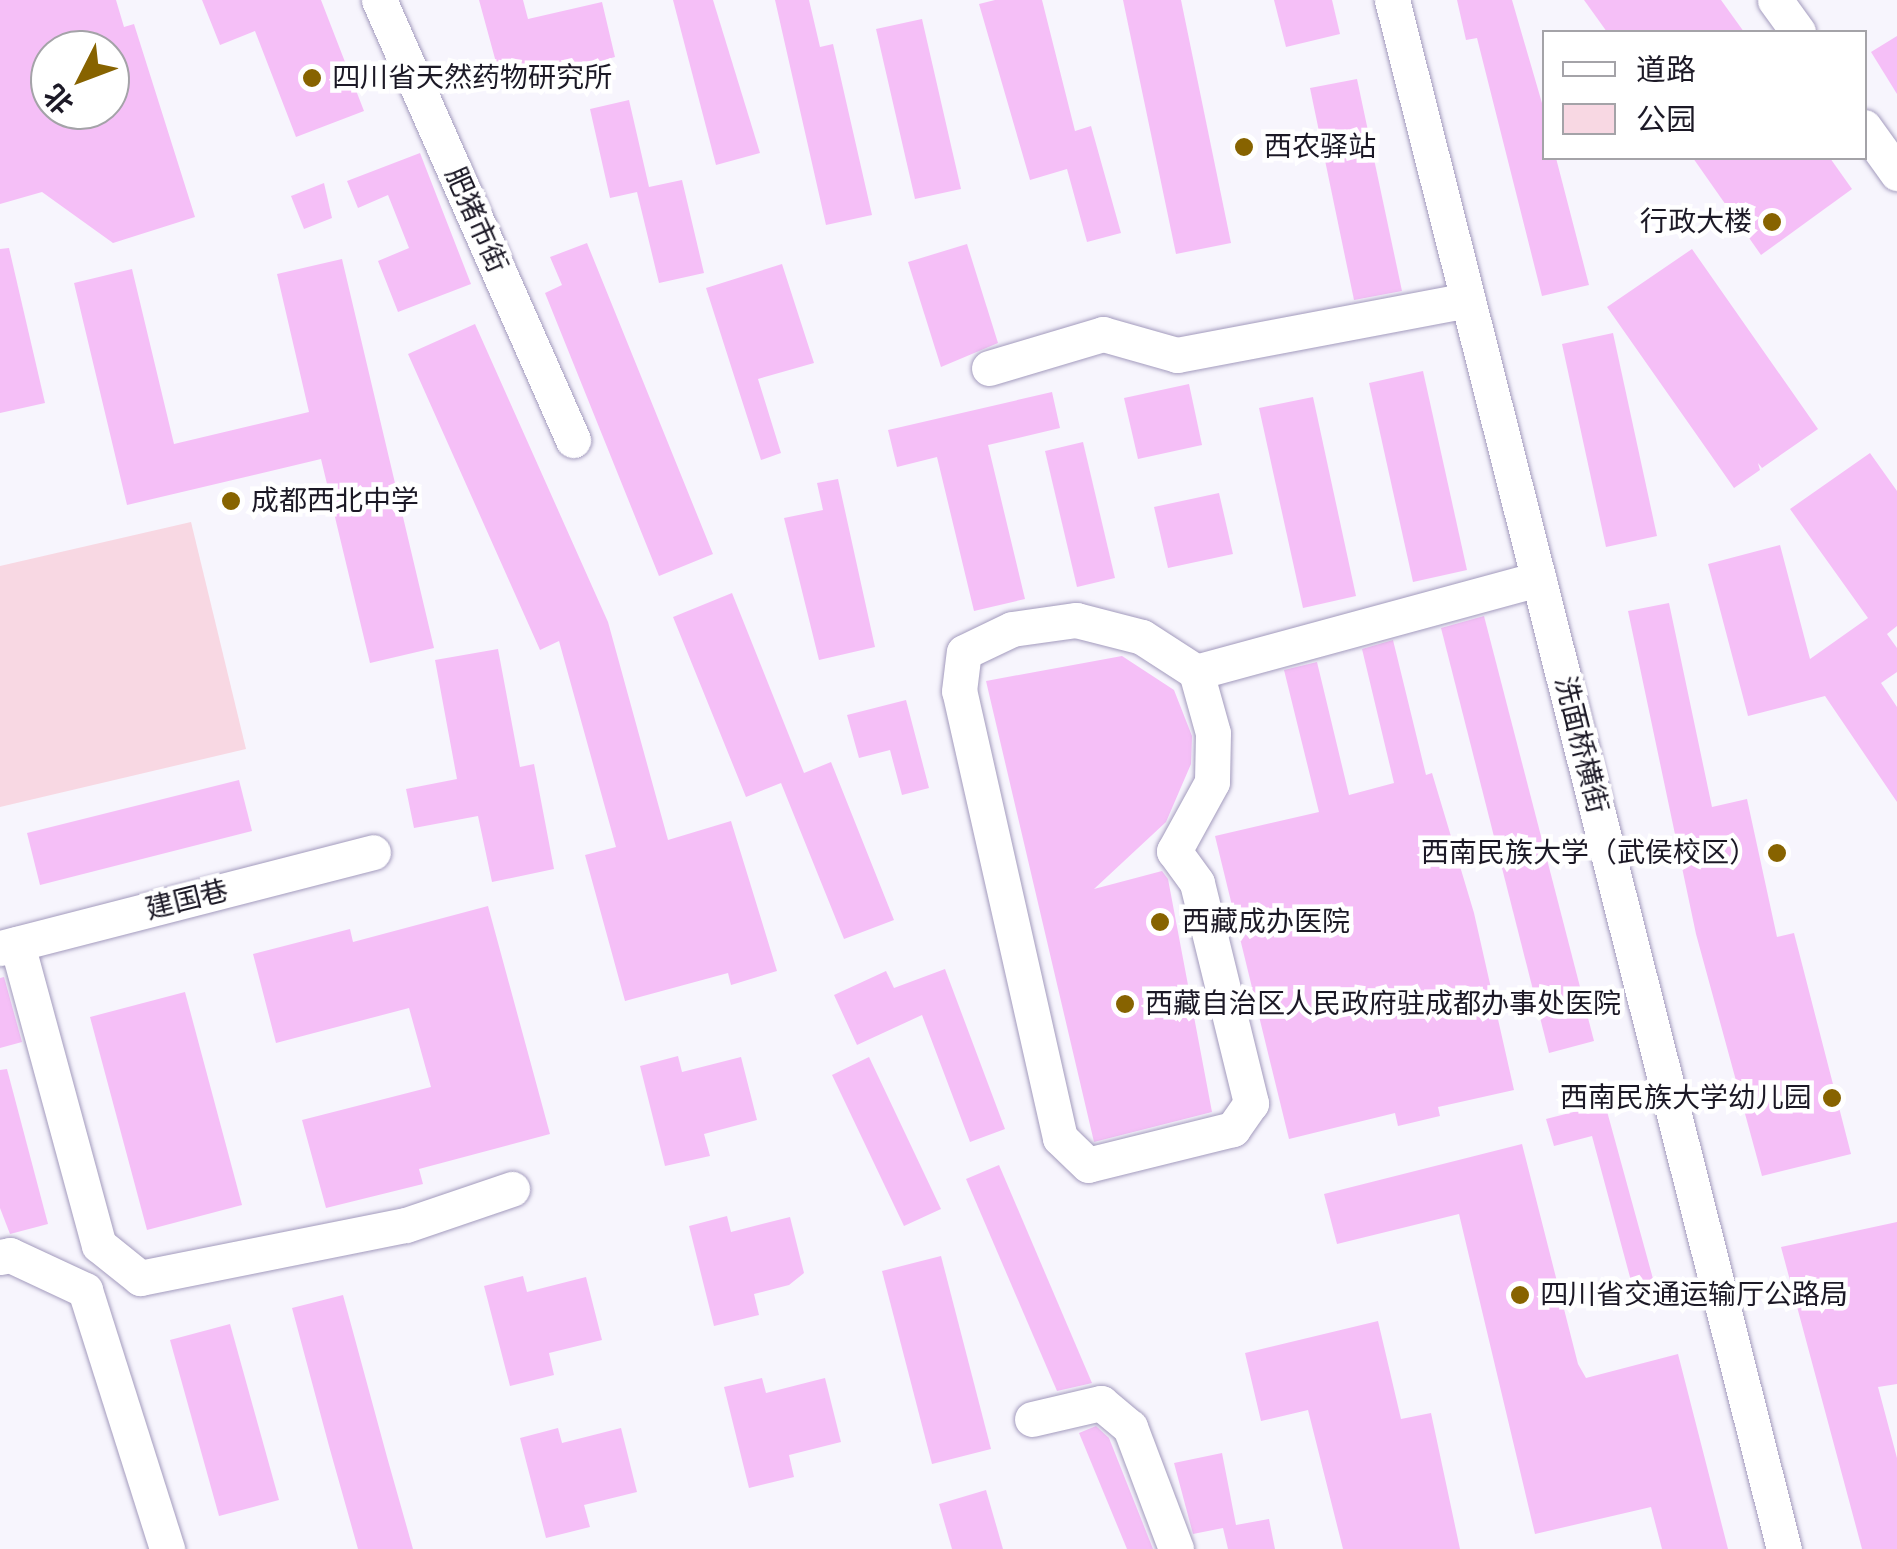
<!DOCTYPE html>
<meta charset="utf-8">
<style>
body{margin:0}
#map{position:relative;width:1897px;height:1549px;overflow:hidden;background:#f7f5fd;font-family:Poppins,"Noto Sans SC",sans-serif}
div>[style]{position:absolute}
.green>*{inset:0;background:#f8d8e3}
.building>*{inset:0;background:#f5bff7}
.roads{filter:drop-shadow(0 0 2px #a39bbd) drop-shadow(0 0 2px #a39bbd)}
.minor>*{height:35px;margin:-17.5px;padding:0 17.5px;transform-origin:17.5px;border-radius:17.5px;background:#fff}
.dots>*{width:28px;height:28px;translate:-50% -50%;box-sizing:border-box;border:5px solid #fff;border-radius:50%}
span{translate:-50% -50%;white-space:nowrap;text-align:center;line-height:1.15;-webkit-text-stroke:9px #fff;paint-order:stroke}
.poi-label{font-size:28px;color:#1c1926}
.left{translate:0 -50%;text-align:left}
.right{translate:-100% -50%;text-align:right}
.street-label{font-size:28px;color:#1c1926}
.legend{position:absolute;left:1542px;top:30px;width:325px;height:130px;box-sizing:border-box;background:#fff;border:2px solid #a4a3a8;margin:0;padding:12px 18px;list-style:none;font-size:30px;color:#1c1926}
.legend li{display:flex;align-items:center;gap:20px;height:50px}
.legend b{width:50px;border:2px solid #a4a3a8}
.north{position:absolute;left:30px;top:30px;width:100px;height:100px;box-sizing:border-box;background:#fff;border:2px solid #a4a3a8;border-radius:50%;rotate:228deg;font-size:28px;font-weight:700;line-height:40px;text-align:center;color:#1c1926}
.north::after{content:'';display:block;margin:auto;width:35px;height:45px;background:#876300;clip-path:polygon(50% 0,100% 100%,50% 72%,0 100%)}
</style>
<div id="map">
<div class="green">
<i style="clip-path:polygon(191px 522px,246px 749px,0 807px,0 566px)"></i>
</div>
<div class="building">
<i style="clip-path:polygon(evenodd,0 0,116px 0,124px 27px,134px 24px,195px 217px,113px 243px,42px 192px,0 204px,0 0,50px 50px,110px 50px,110px 110px,50px 110px,50px 50px)"></i>
<i style="clip-path:polygon(202px 0,321px 0,364px 111px,296px 137px,255px 31px,220px 45px)"></i>
<i style="clip-path:polygon(479px 0,523px 0,528px 19px,602px 2px,615px 57px,503px 88px)"></i>
<i style="clip-path:polygon(673px 0,713px 0,760px 153px,716px 165px)"></i>
<i style="clip-path:polygon(775px 0,809px 0,820px 47px,833px 44px,872px 215px,826px 225px)"></i>
<i style="clip-path:polygon(995px 0,1042px 0,1075px 131px,1091px 126px,1121px 233px,1087px 242px,1067px 169px,1030px 180px,979px 4px)"></i>
<i style="clip-path:polygon(1123px 0,1181px 0,1231px 243px,1176px 254px)"></i>
<i style="clip-path:polygon(1274px 0,1332px 0,1340px 34px,1286px 47px)"></i>
<i style="clip-path:polygon(1457px 0,1512px 0,1544px 110px,1544px 158px,1556px 158px,1589px 285px,1542px 296px,1477px 38px,1466px 40px)"></i>
<i style="clip-path:polygon(1584px 0,1721px 0,1744px 32px,1607px 32px)"></i>
<i style="clip-path:polygon(922px 19px,961px 189px,915px 199px,876px 29px)"></i>
<i style="clip-path:polygon(1897px 36px,1897px 94px,1871px 52px)"></i>
<i style="clip-path:polygon(1357px 79px,1402px 291px,1354px 300px,1310px 88px)"></i>
<i style="clip-path:polygon(629px 100px,649px 187px,682px 180px,704px 273px,659px 283px,637px 192px,610px 198px,590px 109px)"></i>
<i style="clip-path:polygon(420px 153px,471px 284px,398px 312px,378px 261px,409px 248px,388px 195px,358px 208px,347px 181px)"></i>
<i style="clip-path:polygon(1693px 158px,1830px 158px,1852px 189px,1761px 255px)"></i>
<i style="clip-path:polygon(324px 183px,332px 218px,304px 229px,291px 196px)"></i>
<i style="clip-path:polygon(587px 243px,713px 554px,659px 576px,545px 293px,562px 285px,550px 257px)"></i>
<i style="clip-path:polygon(967px 244px,998px 343px,941px 367px,908px 262px)"></i>
<i style="clip-path:polygon(9px 248px,45px 403px,0 413px,0 249px)"></i>
<i style="clip-path:polygon(1692px 249px,1818px 429px,1762px 468px,1758px 463px,1760px 470px,1734px 488px,1607px 307px)"></i>
<i style="clip-path:polygon(342px 259px,434px 648px,370px 663px,321px 459px,127px 505px,74px 283px,132px 269px,174px 444px,309px 412px,277px 274px)"></i>
<i style="clip-path:polygon(782px 264px,814px 363px,758px 379px,781px 453px,761px 460px,706px 288px)"></i>
<i style="clip-path:polygon(475px 324px,608px 622px,668px 840px,731px 821px,777px 971px,731px 985px,728px 973px,625px 1001px,585px 855px,616px 847px,559px 641px,540px 650px,408px 354px)"></i>
<i style="clip-path:polygon(1613px 333px,1657px 536px,1606px 547px,1562px 344px)"></i>
<i style="clip-path:polygon(1423px 371px,1467px 570px,1413px 582px,1369px 383px)"></i>
<i style="clip-path:polygon(1189px 384px,1202px 445px,1138px 459px,1124px 398px)"></i>
<i style="clip-path:polygon(1052px 392px,1060px 428px,988px 445px,1025px 599px,974px 611px,937px 457px,897px 467px,888px 430px)"></i>
<i style="clip-path:polygon(1313px 397px,1356px 596px,1303px 608px,1259px 408px)"></i>
<i style="clip-path:polygon(1083px 442px,1115px 578px,1077px 587px,1045px 451px)"></i>
<i style="clip-path:polygon(1870px 453px,1897px 491px,1897px 626px,1887px 634px,1897px 648px,1897px 672px,1881px 683px,1897px 707px,1897px 802px,1825px 696px,1748px 716px,1708px 564px,1780px 545px,1810px 659px,1868px 618px,1790px 509px)"></i>
<i style="clip-path:polygon(838px 479px,875px 647px,819px 660px,784px 518px,823px 510px,817px 483px)"></i>
<i style="clip-path:polygon(1219px 493px,1233px 554px,1168px 568px,1154px 507px)"></i>
<i style="clip-path:polygon(732px 593px,804px 773px,831px 762px,894px 920px,844px 939px,781px 783px,746px 797px,673px 617px)"></i>
<i style="clip-path:polygon(1669px 603px,1712px 807px,1747px 799px,1777px 937px,1794px 933px,1851px 1154px,1762px 1176px,1696px 934px,1628px 611px)"></i>
<i style="clip-path:polygon(1484px 616px,1594px 1041px,1549px 1053px,1441px 628px)"></i>
<i style="clip-path:polygon(1393px 640px,1426px 775px,1432px 773px,1474px 913px,1514px 1090px,1438px 1107px,1440px 1116px,1398px 1126px,1395px 1113px,1289px 1139px,1215px 836px,1319px 812px,1284px 670px,1317px 662px,1349px 795px,1394px 783px,1362px 649px)"></i>
<i style="clip-path:polygon(498px 649px,520px 767px,534px 764px,554px 869px,492px 882px,478px 816px,414px 828px,406px 789px,457px 779px,435px 660px)"></i>
<i style="clip-path:polygon(1122px 656px,1174px 690px,1192px 736px,1191px 764px,1166px 822px,1094px 889px,1162px 871px,1168px 879px,1212px 1112px,1094px 1142px,986px 681px)"></i>
<i style="clip-path:polygon(906px 700px,929px 788px,902px 795px,890px 750px,859px 758px,847px 715px)"></i>
<i style="clip-path:polygon(239px 780px,252px 831px,40px 885px,27px 833px)"></i>
<i style="clip-path:polygon(488px 906px,550px 1134px,419px 1169px,423px 1184px,326px 1208px,302px 1120px,431px 1087px,409px 1008px,276px 1043px,253px 954px,350px 929px,353px 942px)"></i>
<i style="clip-path:polygon(945px 969px,1005px 1129px,970px 1142px,922px 1015px,857px 1045px,834px 995px,886px 971px,894px 988px)"></i>
<i style="clip-path:polygon(4px 977px,22px 1042px,0 1048px,0 978px)"></i>
<i style="clip-path:polygon(185px 992px,242px 1205px,147px 1230px,90px 1017px)"></i>
<i style="clip-path:polygon(678px 1056px,682px 1072px,741px 1057px,757px 1120px,704px 1134px,710px 1156px,665px 1166px,640px 1066px)"></i>
<i style="clip-path:polygon(869px 1057px,941px 1209px,904px 1226px,832px 1075px)"></i>
<i style="clip-path:polygon(7px 1069px,48px 1224px,10px 1234px,0 1208px,0 1070px)"></i>
<i style="clip-path:polygon(1605px 1104px,1655px 1286px,1634px 1292px,1592px 1136px,1554px 1146px,1546px 1119px)"></i>
<i style="clip-path:polygon(1522px 1144px,1578px 1364px,1586px 1378px,1678px 1354px,1728px 1549px,1662px 1549px,1651px 1507px,1535px 1534px,1459px 1214px,1337px 1244px,1324px 1194px)"></i>
<i style="clip-path:polygon(999px 1165px,1092px 1383px,1088px 1384px,1057px 1391px,966px 1179px)"></i>
<i style="clip-path:polygon(727px 1216px,731px 1232px,790px 1217px,804px 1273px,789px 1285px,754px 1294px,759px 1315px,714px 1326px,689px 1226px)"></i>
<i style="clip-path:polygon(1897px 1222px,1897px 1384px,1878px 1387px,1897px 1458px,1897px 1549px,1862px 1549px,1781px 1247px)"></i>
<i style="clip-path:polygon(941px 1256px,991px 1449px,932px 1464px,882px 1271px)"></i>
<i style="clip-path:polygon(523px 1276px,527px 1292px,586px 1277px,602px 1340px,549px 1353px,554px 1375px,510px 1386px,484px 1286px)"></i>
<i style="clip-path:polygon(343px 1295px,387px 1457px,413px 1549px,358px 1549px,329px 1446px,292px 1308px)"></i>
<i style="clip-path:polygon(1378px 1321px,1401px 1419px,1431px 1413px,1460px 1549px,1343px 1549px,1308px 1410px,1261px 1421px,1245px 1353px)"></i>
<i style="clip-path:polygon(230px 1324px,279px 1500px,219px 1516px,170px 1340px)"></i>
<i style="clip-path:polygon(762px 1378px,766px 1393px,825px 1378px,841px 1442px,789px 1455px,794px 1477px,749px 1488px,724px 1387px)"></i>
<i style="clip-path:polygon(1096px 1426px,1109px 1438px,1153px 1549px,1127px 1549px,1079px 1433px)"></i>
<i style="clip-path:polygon(558px 1428px,562px 1443px,621px 1428px,637px 1492px,584px 1505px,590px 1527px,546px 1538px,520px 1438px)"></i>
<i style="clip-path:polygon(1222px 1453px,1236px 1525px,1269px 1519px,1275px 1549px,1228px 1549px,1223px 1528px,1193px 1534px,1174px 1463px)"></i>
<i style="clip-path:polygon(986px 1490px,1003px 1549px,952px 1549px,939px 1504px)"></i>
</div>
<div class="roads">
<div class="minor">
<i style="left:379px;top:0;width:481px;rotate:66.2deg"></i>
<i style="left:1392px;top:0;width:1598px;rotate:75.8deg"></i>
<i style="left:1775px;top:0;width:39px;rotate:54deg"></i>
<i style="left:1864px;top:127px;width:57px;rotate:54.3deg"></i>
<i style="left:989px;top:368px;width:119px;rotate:-16.6deg"></i>
<i style="left:1103px;top:334px;width:77px;rotate:15.8deg"></i>
<i style="left:1177px;top:355px;width:296px;rotate:-10.7deg"></i>
<i style="left:1196px;top:672px;width:63px;rotate:74.4deg"></i>
<i style="left:1213px;top:733px;width:49px;rotate:91.2deg"></i>
<i style="left:1212px;top:782px;width:79px;rotate:118.8deg"></i>
<i style="left:1174px;top:851px;width:39px;rotate:54deg"></i>
<i style="left:1197px;top:883px;width:227px;rotate:76.2deg"></i>
<i style="left:1251px;top:1103px;width:32px;rotate:125deg"></i>
<i style="left:1233px;top:1129px;width:149px;rotate:166.1deg"></i>
<i style="left:1088px;top:1165px;width:39px;rotate:-136deg"></i>
<i style="left:1060px;top:1138px;width:458px;rotate:-102.7deg"></i>
<i style="left:959px;top:691px;width:39px;rotate:-83deg"></i>
<i style="left:964px;top:652px;width:53px;rotate:-25.6deg"></i>
<i style="left:1012px;top:629px;width:65px;rotate:-8deg"></i>
<i style="left:1076px;top:620px;width:68px;rotate:14.4deg"></i>
<i style="left:1142px;top:637px;width:64px;rotate:32.9deg"></i>
<i style="left:1196px;top:672px;width:355px;rotate:-15.2deg"></i>
<i style="left:17px;top:944px;width:312px;rotate:74.8deg"></i>
<i style="left:99px;top:1245px;width:53px;rotate:38.8deg"></i>
<i style="left:140px;top:1278px;width:271px;rotate:-11.3deg"></i>
<i style="left:406px;top:1225px;width:112px;rotate:-18.8deg"></i>
<i style="left:0;top:948px;width:385px;rotate:-14.4deg"></i>
<i style="left:0;top:1257px;width:10px;rotate:-11deg"></i>
<i style="left:10px;top:1255px;width:83px;rotate:25deg"></i>
<i style="left:85px;top:1290px;width:272px;rotate:72.4deg"></i>
<i style="left:1032px;top:1419px;width:71px;rotate:-13.1deg"></i>
<i style="left:1101px;top:1403px;width:38px;rotate:40deg"></i>
<i style="left:1130px;top:1427px;width:130px;rotate:69.3deg"></i>
</div>
</div>
<div class="dots">
<i style="left:312px;top:78px;background:#876300"></i>
<i style="left:1244px;top:147px;background:#876300"></i>
<i style="left:1772px;top:222px;background:#876300"></i>
<i style="left:231px;top:501px;background:#876300"></i>
<i style="left:1777px;top:853px;background:#876300"></i>
<i style="left:1160px;top:922px;background:#876300"></i>
<i style="left:1125px;top:1004px;background:#876300"></i>
<i style="left:1832px;top:1098px;background:#876300"></i>
<i style="left:1520px;top:1295px;background:#876300"></i>
</div>
<div class="poi-label">
<span class="left" style="left:332px;top:78px">四川省天然药物研究所</span>
<span class="left" style="left:1264px;top:147px">西农驿站</span>
<span class="right" style="left:1752px;top:222px">行政大楼</span>
<span class="left" style="left:251px;top:501px">成都西北中学</span>
<span class="right" style="left:1757px;top:853px">西南民族大学（武侯校区）</span>
<span class="left" style="left:1182px;top:922px">西藏成办医院</span>
<span class="left" style="left:1145px;top:1004px">西藏自治区人民政府驻成都办事处医院</span>
<span class="right" style="left:1812px;top:1098px">西南民族大学幼儿园</span>
<span class="left" style="left:1540px;top:1295px">四川省交通运输厅公路局</span>
</div>
<div class="street-label">
<span style="left:476px;top:220px;rotate:66deg">肥猪市街</span>
<span style="left:1581px;top:745px;rotate:76deg">洗面桥横街</span>
<span style="left:187px;top:900px;rotate:-14deg">建国巷</span>
</div>
<ul class="legend">
<li><b style="height:12px;background:#fff"></b>道路</li>
<li><b style="height:28px;background:#f8d8e3"></b>公园</li>
</ul>
<div class="north">北</div>
</div>
